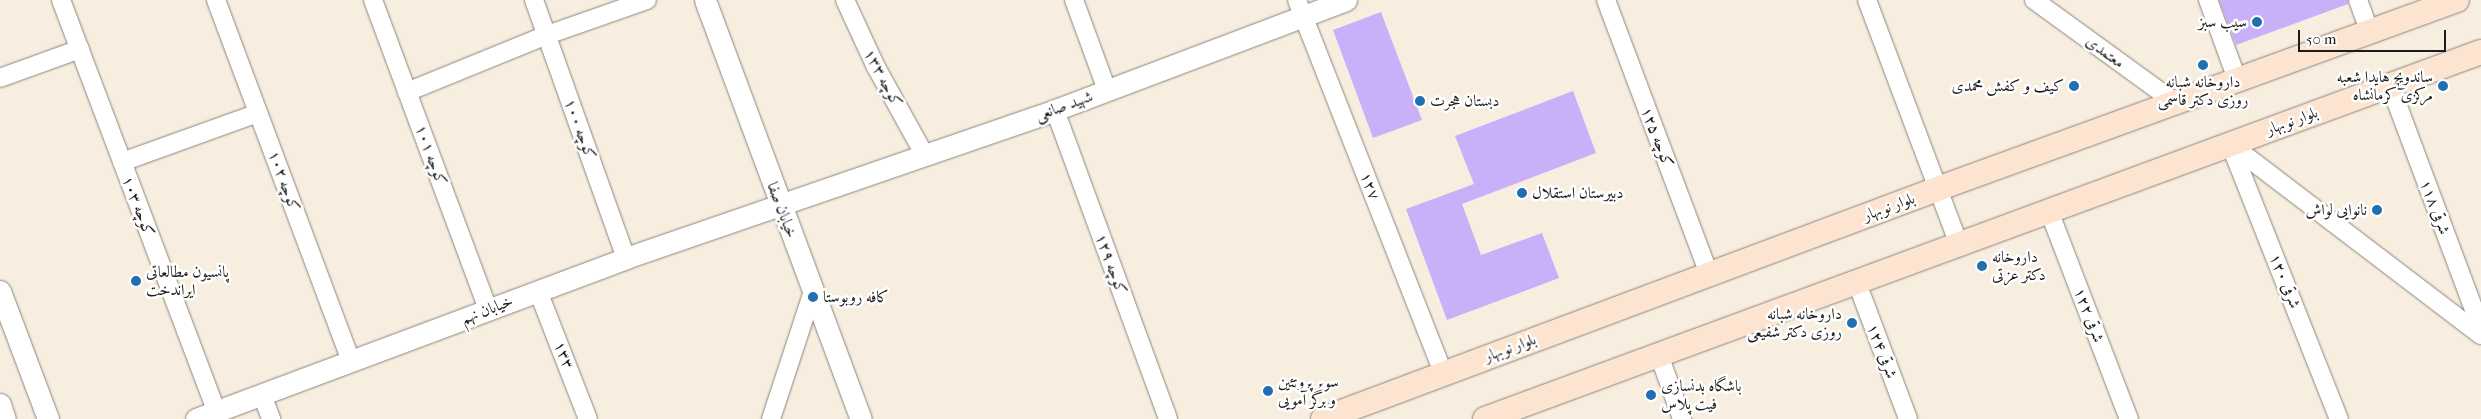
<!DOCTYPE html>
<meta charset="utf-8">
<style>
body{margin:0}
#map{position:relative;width:2481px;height:419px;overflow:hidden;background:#f8eedf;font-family:"IM FELL French Canon",Amiri,serif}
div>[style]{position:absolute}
.building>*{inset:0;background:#cab0f9}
.roads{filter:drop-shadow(0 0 1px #8a857e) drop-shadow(0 0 1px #8a857e)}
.minor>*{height:18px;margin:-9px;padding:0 9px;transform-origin:9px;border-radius:9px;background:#fff}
.tertiary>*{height:21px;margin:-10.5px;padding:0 10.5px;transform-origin:10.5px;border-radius:10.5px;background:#fff}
.secondary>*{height:24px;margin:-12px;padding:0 12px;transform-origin:12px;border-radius:12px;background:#fde4d1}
.dots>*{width:14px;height:14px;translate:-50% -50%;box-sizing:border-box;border:2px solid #fff;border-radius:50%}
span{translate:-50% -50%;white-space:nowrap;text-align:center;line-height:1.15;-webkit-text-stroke:5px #fff;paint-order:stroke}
.poi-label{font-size:16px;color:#1c1c1c}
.right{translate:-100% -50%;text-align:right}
.left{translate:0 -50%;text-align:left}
.street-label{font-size:16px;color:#1c1c1c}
.scale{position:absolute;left:2298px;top:30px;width:148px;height:22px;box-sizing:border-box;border:2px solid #1c1c1c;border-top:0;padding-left:6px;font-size:15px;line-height:18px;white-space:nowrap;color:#1c1c1c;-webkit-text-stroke:4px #fff;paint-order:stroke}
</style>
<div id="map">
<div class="building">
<i style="clip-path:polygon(2219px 0,2348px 0,2348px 4px,2236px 45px)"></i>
<i style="clip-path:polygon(1381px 12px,1422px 120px,1373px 138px,1333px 30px)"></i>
<i style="clip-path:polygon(1573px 91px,1596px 153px,1462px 204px,1481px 255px,1542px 233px,1559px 278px,1447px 320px,1406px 209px,1474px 184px,1455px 136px)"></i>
</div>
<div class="roads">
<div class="minor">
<i style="left:61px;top:0;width:439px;rotate:69.3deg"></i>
<i style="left:216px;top:0;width:386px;rotate:69.5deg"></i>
<i style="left:373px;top:0;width:330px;rotate:69.6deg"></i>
<i style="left:534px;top:0;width:274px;rotate:70.4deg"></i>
<i style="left:845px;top:0;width:74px;rotate:65.2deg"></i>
<i style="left:876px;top:67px;width:99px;rotate:61.1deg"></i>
<i style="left:1074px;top:0;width:96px;rotate:69.9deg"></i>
<i style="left:1297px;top:0;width:400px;rotate:68.6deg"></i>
<i style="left:1606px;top:0;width:293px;rotate:69.4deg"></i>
<i style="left:1867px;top:0;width:262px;rotate:69.4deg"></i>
<i style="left:2034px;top:0;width:177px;rotate:36deg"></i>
<i style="left:2208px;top:0;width:87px;rotate:69.9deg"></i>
<i style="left:2358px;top:0;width:35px;rotate:70deg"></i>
<i style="left:0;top:78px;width:85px;rotate:-19.9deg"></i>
<i style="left:2390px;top:85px;width:260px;rotate:69.5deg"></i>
<i style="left:407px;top:92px;width:151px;rotate:-22.2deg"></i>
<i style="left:547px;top:35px;width:106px;rotate:-19.3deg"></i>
<i style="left:1055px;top:110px;width:329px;rotate:69.9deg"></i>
<i style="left:2230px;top:144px;width:315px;rotate:37.3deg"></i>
<i style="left:2230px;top:144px;width:296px;rotate:68.4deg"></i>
<i style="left:122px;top:162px;width:145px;rotate:-19.8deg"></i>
<i style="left:2049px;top:211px;width:223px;rotate:69deg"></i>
<i style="left:1857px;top:283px;width:145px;rotate:69.4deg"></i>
<i style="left:538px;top:291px;width:137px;rotate:68.7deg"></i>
<i style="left:1659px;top:355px;width:68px;rotate:70.2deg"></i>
<i style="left:262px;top:395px;width:26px;rotate:69deg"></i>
<i style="left:771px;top:419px;width:135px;rotate:-71.8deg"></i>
</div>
<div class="tertiary">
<i style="left:705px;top:0;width:447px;rotate:69.6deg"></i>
<i style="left:0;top:291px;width:137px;rotate:69.4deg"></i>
<i style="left:0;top:404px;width:16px;rotate:72deg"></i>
<i style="left:196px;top:419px;width:459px;rotate:-20.5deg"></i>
<i style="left:626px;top:258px;width:454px;rotate:-19deg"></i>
<i style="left:1055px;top:110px;width:311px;rotate:-20.7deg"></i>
</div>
<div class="secondary">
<i style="left:1323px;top:419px;width:659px;rotate:-20.53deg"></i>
<i style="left:1940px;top:188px;width:550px;rotate:-19.98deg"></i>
<i style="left:1485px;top:419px;width:1061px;rotate:-20.23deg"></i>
</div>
</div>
<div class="dots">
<i style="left:2257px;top:22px;background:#1f6fb2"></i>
<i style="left:2203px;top:65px;background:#1f6fb2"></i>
<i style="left:2074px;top:86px;background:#1f6fb2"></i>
<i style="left:2443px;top:86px;background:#1f6fb2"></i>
<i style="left:1420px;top:101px;background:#1f6fb2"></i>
<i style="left:1522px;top:193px;background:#1f6fb2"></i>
<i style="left:2377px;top:210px;background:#1f6fb2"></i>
<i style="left:1982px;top:266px;background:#1f6fb2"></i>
<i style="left:136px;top:281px;background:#1f6fb2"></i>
<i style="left:813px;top:297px;background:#1f6fb2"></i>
<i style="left:1852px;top:323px;background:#1f6fb2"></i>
<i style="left:1268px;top:391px;background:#1f6fb2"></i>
<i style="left:1651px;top:395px;background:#1f6fb2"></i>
</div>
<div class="poi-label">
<span class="right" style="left:2247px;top:22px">سیب سبز</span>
<span class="right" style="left:2433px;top:86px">ساندویچ هایدا شعبه<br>مرکزی کرمانشاه</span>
<span style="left:2203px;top:91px">داروخانه شبانه<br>روزی دکتر قاسمی</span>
<span class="right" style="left:2064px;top:86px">کیف و کفش محمدی</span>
<span class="left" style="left:1430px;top:101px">دبستان هجرت</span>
<span class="left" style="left:1532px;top:193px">دبیرستان استقلال</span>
<span class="right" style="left:2367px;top:210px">نانوایی لواش</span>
<span class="left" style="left:1992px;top:266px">داروخانه<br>دکتر عزتی</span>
<span class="left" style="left:146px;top:281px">پانسیون مطالعاتی<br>ایراندخت</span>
<span class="left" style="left:823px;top:297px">کافه روبوستا</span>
<span class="right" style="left:1842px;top:323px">داروخانه شبانه<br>روزی دکتر شفیعی</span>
<span class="left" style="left:1278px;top:391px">سوپر پروتئین<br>و برگر آمویی</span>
<span class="left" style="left:1661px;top:395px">باشگاه بدنسازی<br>فیت پلاس</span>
</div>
<div class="street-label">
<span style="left:2105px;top:52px;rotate:36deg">معتمدی</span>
<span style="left:883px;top:78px;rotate:62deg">کوچه ۱۳۳</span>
<span style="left:1064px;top:106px;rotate:-20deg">شهید صانعی</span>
<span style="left:2292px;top:121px;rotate:-20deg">بلوار نوبهار</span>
<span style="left:580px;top:129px;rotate:70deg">کوچه ۱۰۰</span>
<span style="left:1657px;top:137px;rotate:69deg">کوچه ۱۲۵</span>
<span style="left:431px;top:155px;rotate:70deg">کوچه ۱۰۱</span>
<span style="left:284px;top:181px;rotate:70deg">کوچه ۱۰۲</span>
<span style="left:1370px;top:186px;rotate:69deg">۱۲۷</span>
<span style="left:138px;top:206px;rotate:69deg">کوچه ۱۰۳</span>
<span style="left:1889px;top:207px;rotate:-20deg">بلوار نوبهار</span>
<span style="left:2435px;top:207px;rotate:69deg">۱۱۸ شرقی</span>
<span style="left:782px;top:210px;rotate:69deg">خیابان صفا</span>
<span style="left:1111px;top:264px;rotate:70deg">کوچه ۱۲۹</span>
<span style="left:2285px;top:281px;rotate:68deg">۱۲۰ شرقی</span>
<span style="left:487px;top:310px;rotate:-21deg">خیابان نهم</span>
<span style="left:2089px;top:315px;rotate:69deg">۱۲۲ شرقی</span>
<span style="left:1510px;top:348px;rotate:-20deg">بلوار نوبهار</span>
<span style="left:1882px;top:351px;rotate:69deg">۱۲۴ شرقی</span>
<span style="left:564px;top:355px;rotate:68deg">۱۳۳</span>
</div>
<div class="scale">50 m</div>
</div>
